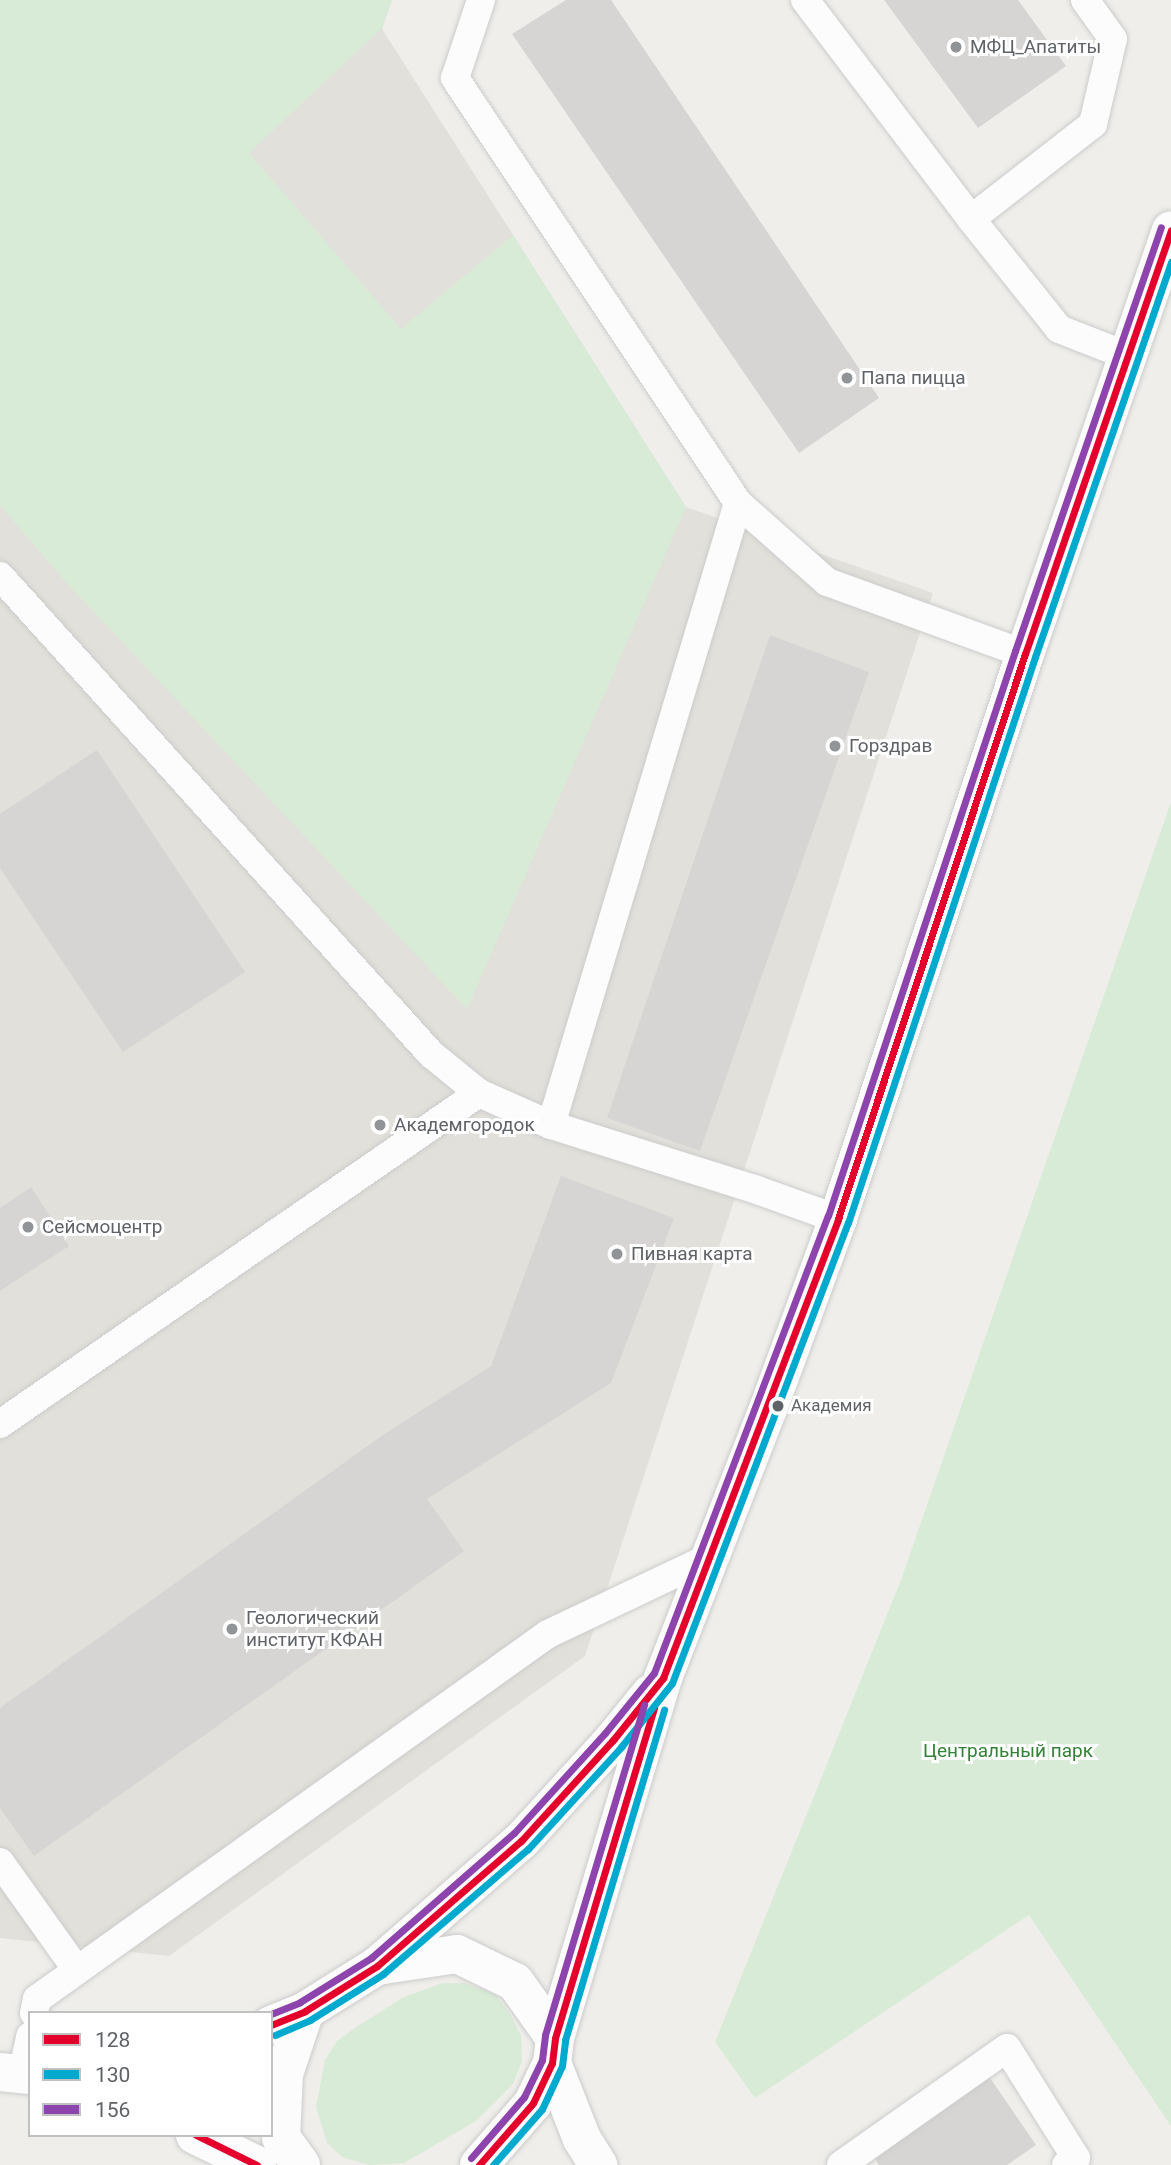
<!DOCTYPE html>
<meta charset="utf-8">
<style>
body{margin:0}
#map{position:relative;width:1171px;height:2165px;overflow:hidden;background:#efeeea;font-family:Roboto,sans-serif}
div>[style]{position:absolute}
.education>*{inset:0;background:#e2e0da}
.green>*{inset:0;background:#d8ebd6}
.building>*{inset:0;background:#d6d5d3}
.roads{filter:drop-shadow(0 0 2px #cbcccc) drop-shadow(0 0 2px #cbcccc)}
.lane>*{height:28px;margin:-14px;padding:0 14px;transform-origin:14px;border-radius:14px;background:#fdfcfc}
.secondary>*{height:38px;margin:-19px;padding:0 19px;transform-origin:19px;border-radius:19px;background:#fdfcfc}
.bus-1>*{height:7px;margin:-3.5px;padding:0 3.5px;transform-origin:3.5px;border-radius:3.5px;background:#e4002b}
.bus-2>*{height:7px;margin:-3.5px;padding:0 3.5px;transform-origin:3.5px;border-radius:3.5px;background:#00a9ce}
.bus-3>*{height:7px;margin:-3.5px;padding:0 3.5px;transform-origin:3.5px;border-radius:3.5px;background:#8e44ad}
.dots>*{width:19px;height:19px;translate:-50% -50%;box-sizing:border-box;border:4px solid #fff;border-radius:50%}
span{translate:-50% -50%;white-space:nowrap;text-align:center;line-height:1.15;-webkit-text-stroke:6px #fff;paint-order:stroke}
.bus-label{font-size:17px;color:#5f6368}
.left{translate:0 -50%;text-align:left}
.poi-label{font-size:19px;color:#5f6368}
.park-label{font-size:19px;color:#348238}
.legend{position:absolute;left:28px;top:2011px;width:245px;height:126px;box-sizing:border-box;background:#fff;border:2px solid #bfc1c3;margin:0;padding:9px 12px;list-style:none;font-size:21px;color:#5f6368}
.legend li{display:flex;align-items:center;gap:14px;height:35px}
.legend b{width:35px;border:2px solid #bfc1c3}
</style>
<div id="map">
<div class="education">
<i style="clip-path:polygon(0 0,392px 0,382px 29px,686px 507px,933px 593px,585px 1656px,169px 1956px,0 1938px)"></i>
</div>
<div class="green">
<i style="clip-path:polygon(0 0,392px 0,382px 28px,249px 153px,401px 329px,513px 235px,686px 507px,467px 1009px,64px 580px,0 505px)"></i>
<i style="clip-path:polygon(1171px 802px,1171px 2126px,1029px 1915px,755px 2098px,715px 2042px,901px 1580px)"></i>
<i style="clip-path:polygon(443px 1983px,464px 1983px,495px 1994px,510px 2014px,521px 2036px,522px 2061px,513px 2084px,476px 2121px,404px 2163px,369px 2165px,342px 2157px,327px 2143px,316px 2107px,325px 2060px,337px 2041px,358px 2026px,404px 1997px)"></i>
</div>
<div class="building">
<i style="clip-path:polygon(566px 0,611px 0,879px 398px,799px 453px,512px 34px)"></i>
<i style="clip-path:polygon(884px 0,1018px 0,1066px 66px,978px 128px)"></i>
<i style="clip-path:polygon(770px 635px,869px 672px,700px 1151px,607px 1118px)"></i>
<i style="clip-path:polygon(97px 750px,245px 972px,123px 1052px,0 868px,0 814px)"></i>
<i style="clip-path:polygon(561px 1176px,674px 1218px,611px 1383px,427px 1499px,464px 1551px,34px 1856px,0 1808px,0 1708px,383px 1435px,491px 1366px)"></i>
<i style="clip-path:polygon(31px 1187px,69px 1246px,0 1291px,0 1208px)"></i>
<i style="clip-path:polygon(988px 2075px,1036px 2145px,1007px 2165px,879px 2165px,873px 2155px)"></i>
</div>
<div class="roads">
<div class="lane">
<i style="left:481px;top:0;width:82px;rotate:108.4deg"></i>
<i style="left:455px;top:78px;width:511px;rotate:56.34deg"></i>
<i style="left:738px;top:503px;width:119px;rotate:41.6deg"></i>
<i style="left:827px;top:582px;width:211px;rotate:20deg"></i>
<i style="left:805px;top:0;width:275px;rotate:52.8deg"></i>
<i style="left:971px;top:219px;width:141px;rotate:51.3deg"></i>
<i style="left:1059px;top:329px;width:74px;rotate:21.4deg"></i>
<i style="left:971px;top:219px;width:155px;rotate:-37.9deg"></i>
<i style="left:1093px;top:124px;width:87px;rotate:-76.8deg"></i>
<i style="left:1113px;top:39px;width:48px;rotate:-125.7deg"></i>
<i style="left:0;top:576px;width:644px;rotate:47.96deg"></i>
<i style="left:431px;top:1054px;width:62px;rotate:39.1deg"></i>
<i style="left:479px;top:1093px;width:79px;rotate:24deg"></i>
<i style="left:551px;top:1125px;width:216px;rotate:17.5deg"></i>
<i style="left:757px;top:1190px;width:86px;rotate:19.7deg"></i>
<i style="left:551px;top:1125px;width:650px;rotate:-73.27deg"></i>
<i style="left:0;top:1424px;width:582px;rotate:-34.65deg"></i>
<i style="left:0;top:1862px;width:133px;rotate:54.5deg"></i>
<i style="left:34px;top:2013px;width:14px;rotate:-78deg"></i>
<i style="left:37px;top:1999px;width:628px;rotate:-35.54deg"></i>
<i style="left:548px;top:1634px;width:177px;rotate:-25.4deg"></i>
<i style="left:22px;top:2075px;width:40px;rotate:-78deg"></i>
<i style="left:841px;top:2165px;width:203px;rotate:-35.2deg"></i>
<i style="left:1007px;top:2048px;width:130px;rotate:57.9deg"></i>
<i style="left:1076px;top:2158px;width:12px;rotate:145deg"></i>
</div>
<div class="secondary">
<i style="left:377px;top:1966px;width:191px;rotate:-41deg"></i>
<i style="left:521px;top:1841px;width:137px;rotate:-47.7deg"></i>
<i style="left:613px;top:1740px;width:60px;rotate:-51deg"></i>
<i style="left:271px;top:2025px;width:37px;rotate:-22deg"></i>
<i style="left:305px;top:2011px;width:85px;rotate:-32deg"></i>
<i style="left:377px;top:1966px;width:81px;rotate:-8.5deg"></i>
<i style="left:457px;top:1954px;width:64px;rotate:25.8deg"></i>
<i style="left:515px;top:1982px;width:69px;rotate:54.5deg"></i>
<i style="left:552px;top:2063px;width:82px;rotate:68.5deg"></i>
<i style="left:582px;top:2139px;width:31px;rotate:58deg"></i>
<i style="left:0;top:2072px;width:30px;rotate:6deg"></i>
<i style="left:195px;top:2135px;width:69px;rotate:25.8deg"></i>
<i style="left:301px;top:2165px;width:34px;rotate:-126deg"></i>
<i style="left:281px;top:2137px;width:63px;rotate:-87.3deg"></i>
<i style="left:284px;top:2074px;width:66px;rotate:-71.6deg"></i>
<i style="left:479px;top:2165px;width:82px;rotate:-48.9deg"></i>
<i style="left:533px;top:2103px;width:44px;rotate:-64.6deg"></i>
<i style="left:552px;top:2063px;width:25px;rotate:-83deg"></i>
<i style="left:555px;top:2038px;width:376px;rotate:-73.3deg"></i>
<i style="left:663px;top:1678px;width:289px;rotate:-68.7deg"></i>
<i style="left:768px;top:1409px;width:202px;rotate:-69.8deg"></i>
<i style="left:838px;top:1219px;width:595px;rotate:-71.69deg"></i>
<i style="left:1025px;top:654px;width:448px;rotate:-71deg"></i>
</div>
</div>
<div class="bus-1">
<i style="left:271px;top:2025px;width:37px;rotate:-22deg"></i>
<i style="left:305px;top:2011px;width:85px;rotate:-32deg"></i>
<i style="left:377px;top:1966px;width:191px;rotate:-41deg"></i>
<i style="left:521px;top:1841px;width:137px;rotate:-47.7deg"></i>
<i style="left:613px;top:1740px;width:80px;rotate:-51.1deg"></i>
<i style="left:663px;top:1678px;width:491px;rotate:-69.1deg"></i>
<i style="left:838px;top:1219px;width:595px;rotate:-71.69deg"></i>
<i style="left:1025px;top:654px;width:448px;rotate:-71deg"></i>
<i style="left:196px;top:2135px;width:68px;rotate:26.2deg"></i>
<i style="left:479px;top:2165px;width:82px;rotate:-48.9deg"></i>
<i style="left:533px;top:2103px;width:44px;rotate:-64.6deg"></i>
<i style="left:552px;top:2063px;width:25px;rotate:-83deg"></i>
<i style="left:555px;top:2038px;width:345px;rotate:-73.3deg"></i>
</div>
<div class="bus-2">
<i style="left:275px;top:2035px;width:38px;rotate:-23deg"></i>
<i style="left:310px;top:2020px;width:86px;rotate:-32.2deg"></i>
<i style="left:383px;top:1974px;width:191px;rotate:-40.8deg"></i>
<i style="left:528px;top:1849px;width:138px;rotate:-47.6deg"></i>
<i style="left:621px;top:1747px;width:82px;rotate:-51.4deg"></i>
<i style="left:672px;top:1683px;width:493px;rotate:-69.1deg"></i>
<i style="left:848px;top:1223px;width:596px;rotate:-71.72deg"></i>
<i style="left:1035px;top:657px;width:418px;rotate:-71deg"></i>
<i style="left:493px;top:2165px;width:74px;rotate:-48.8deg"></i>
<i style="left:542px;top:2109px;width:47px;rotate:-65.1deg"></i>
<i style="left:562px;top:2066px;width:26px;rotate:-83deg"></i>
<i style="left:565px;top:2040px;width:345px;rotate:-73.3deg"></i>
</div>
<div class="bus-3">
<i style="left:271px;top:2014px;width:31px;rotate:-22deg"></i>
<i style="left:300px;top:2002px;width:84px;rotate:-31.8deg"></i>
<i style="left:371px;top:1958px;width:190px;rotate:-41.2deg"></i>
<i style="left:514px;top:1833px;width:135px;rotate:-47.7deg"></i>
<i style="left:605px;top:1733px;width:77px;rotate:-50.8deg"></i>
<i style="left:654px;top:1673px;width:489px;rotate:-69.2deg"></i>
<i style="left:828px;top:1216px;width:595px;rotate:-71.69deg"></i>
<i style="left:1015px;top:651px;width:448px;rotate:-71deg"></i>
<i style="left:471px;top:2158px;width:81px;rotate:-49deg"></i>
<i style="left:524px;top:2097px;width:41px;rotate:-64.1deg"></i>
<i style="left:542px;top:2060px;width:25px;rotate:-83deg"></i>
<i style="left:545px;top:2035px;width:345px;rotate:-73.3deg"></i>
</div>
<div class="dots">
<i style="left:956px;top:47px;background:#919496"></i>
<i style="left:847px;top:378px;background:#919496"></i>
<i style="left:835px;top:746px;background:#919496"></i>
<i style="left:380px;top:1125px;background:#919496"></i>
<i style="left:28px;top:1227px;background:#919496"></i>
<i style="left:617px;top:1254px;background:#919496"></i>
<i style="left:778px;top:1406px;background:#5f6368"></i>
<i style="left:232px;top:1629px;background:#919496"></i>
</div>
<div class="bus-label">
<span class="left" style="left:791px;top:1406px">Академия</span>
</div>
<div class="poi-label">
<span class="left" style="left:970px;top:47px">МФЦ_Апатиты</span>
<span class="left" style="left:861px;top:378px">Папа пицца</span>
<span class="left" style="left:849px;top:746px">Горздрав</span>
<span class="left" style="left:394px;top:1125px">Академгородок</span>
<span class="left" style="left:42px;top:1227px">Сейсмоцентр</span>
<span class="left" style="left:631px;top:1254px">Пивная карта</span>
<span class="left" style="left:246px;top:1629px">Геологический<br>институт КФАН</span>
</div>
<div class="park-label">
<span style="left:1008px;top:1751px">Центральный парк</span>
</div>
<ul class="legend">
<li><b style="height:9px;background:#e4002b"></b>128</li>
<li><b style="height:9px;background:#00a9ce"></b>130</li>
<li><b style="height:9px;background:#8e44ad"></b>156</li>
</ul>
</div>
